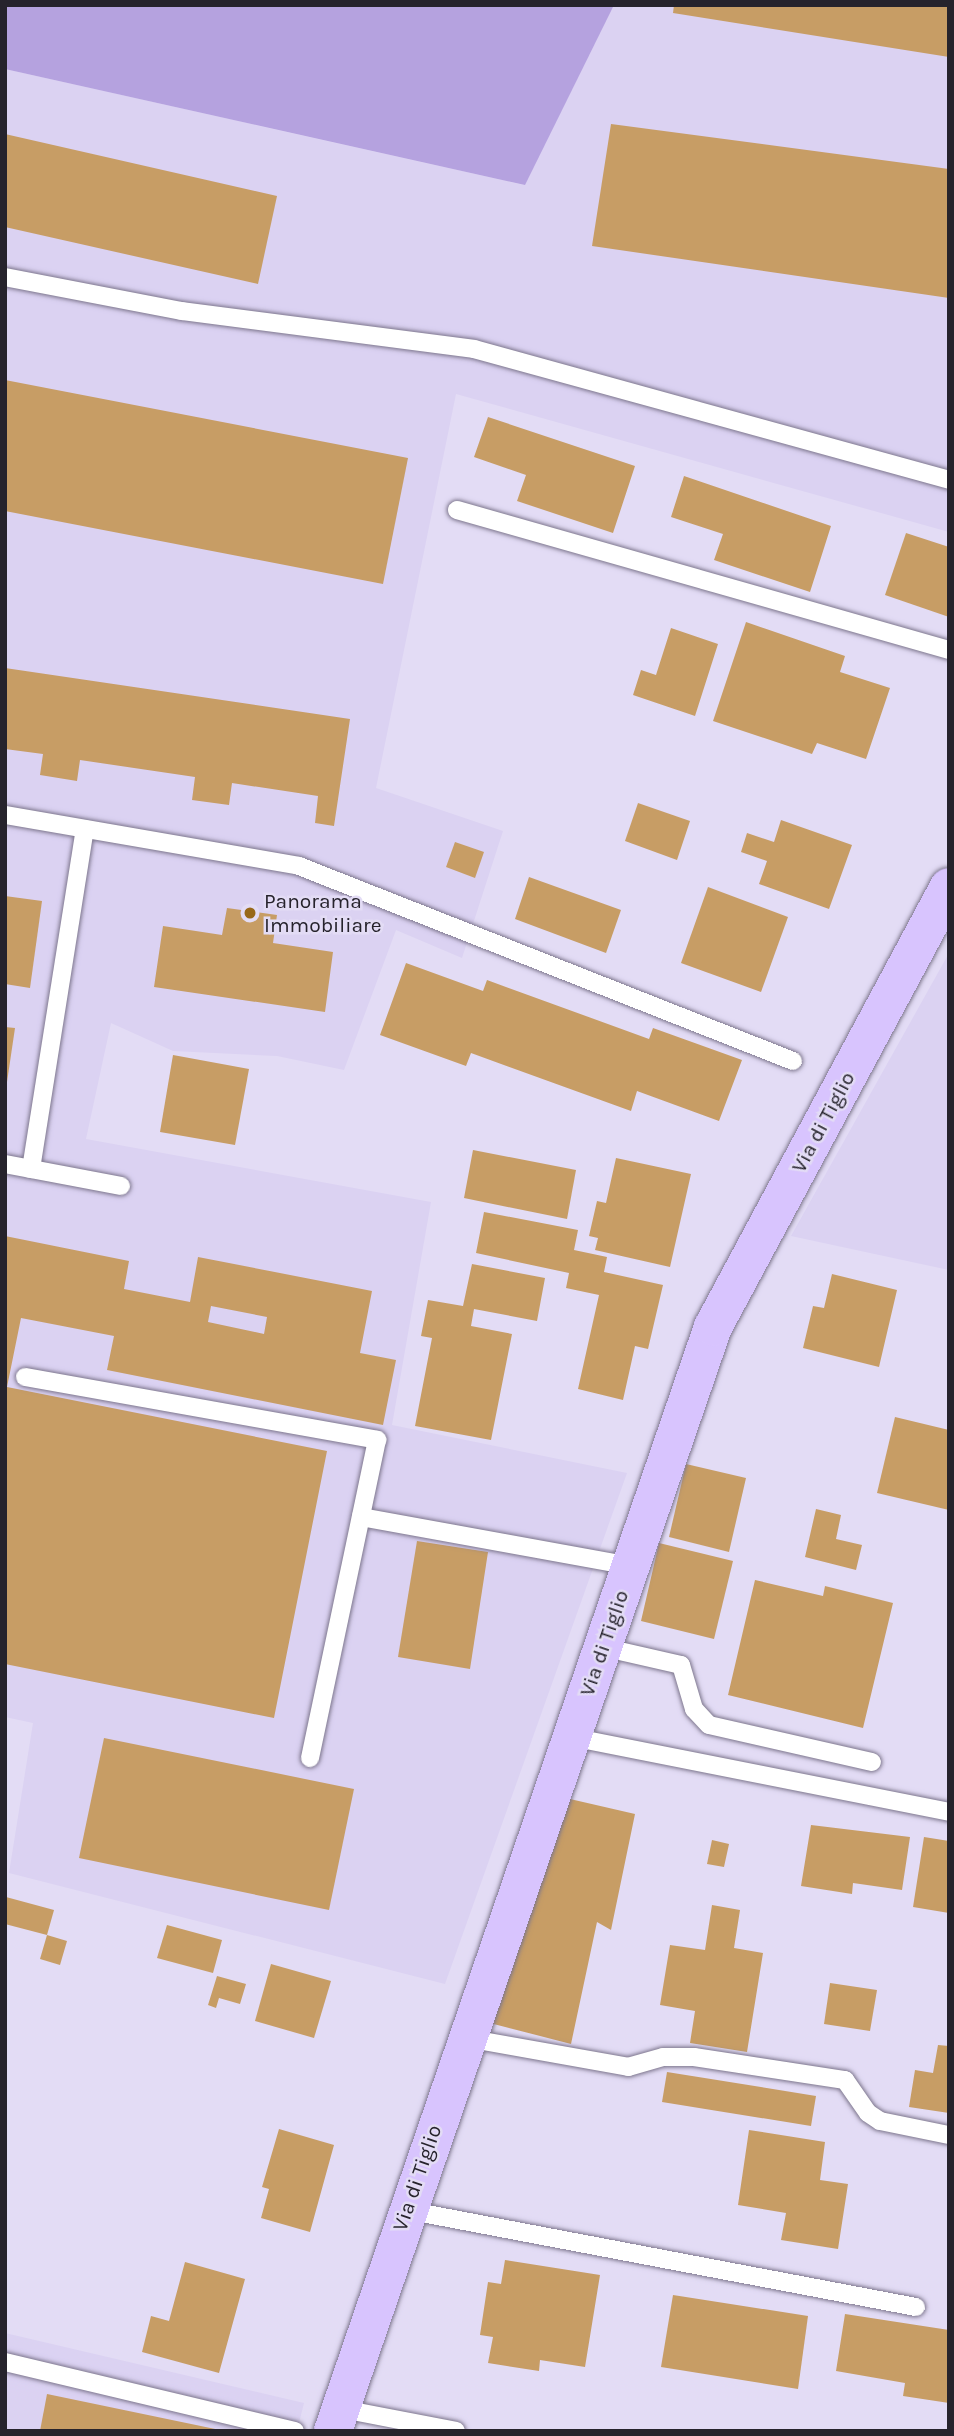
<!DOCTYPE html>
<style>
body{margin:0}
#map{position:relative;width:954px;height:2436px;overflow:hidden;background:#e3dcf5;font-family:Karla,sans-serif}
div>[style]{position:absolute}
.built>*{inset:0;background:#dbd2f2}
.forest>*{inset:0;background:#b5a2df}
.building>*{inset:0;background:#c79d65}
.roads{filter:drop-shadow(0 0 2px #7d768d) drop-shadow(0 0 2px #7d768d)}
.lane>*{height:18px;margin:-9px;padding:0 9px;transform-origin:9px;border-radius:9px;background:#fff}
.primary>*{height:38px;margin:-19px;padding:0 19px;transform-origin:19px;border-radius:19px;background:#d8c4fe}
.dots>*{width:19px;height:19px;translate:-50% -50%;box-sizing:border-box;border:4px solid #e3dcf5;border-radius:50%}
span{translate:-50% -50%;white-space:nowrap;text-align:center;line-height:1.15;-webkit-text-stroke:5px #e3dcf5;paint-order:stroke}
.poi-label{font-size:21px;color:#26232c}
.left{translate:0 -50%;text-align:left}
.street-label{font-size:21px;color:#26232c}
.frame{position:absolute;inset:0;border:7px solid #26232c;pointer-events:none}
</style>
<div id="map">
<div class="built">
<i style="clip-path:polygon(614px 5px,949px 5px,949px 532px,456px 394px,376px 788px,503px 831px,462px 958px,396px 930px,344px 1070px,277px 1056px,173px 1051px,111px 1023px,86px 1139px,431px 1202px,392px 1425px,627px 1473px,445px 1984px,9px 1873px,33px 1723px,5px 1717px,5px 69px,524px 185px)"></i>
<i style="clip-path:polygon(949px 953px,949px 1270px,791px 1236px)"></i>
<i style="clip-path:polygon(5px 2333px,304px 2403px,297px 2431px,5px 2431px)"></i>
</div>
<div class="forest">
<i style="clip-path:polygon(5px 5px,614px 5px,525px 185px,5px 69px)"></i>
</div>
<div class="building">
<i style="clip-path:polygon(674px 5px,949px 5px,949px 57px,673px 13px)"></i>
<i style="clip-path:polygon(611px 124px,949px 169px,949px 298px,592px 246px)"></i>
<i style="clip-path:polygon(5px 134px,277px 196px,258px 284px,5px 227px)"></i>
<i style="clip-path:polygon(5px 380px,408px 458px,383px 584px,5px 511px)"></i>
<i style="clip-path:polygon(488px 417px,635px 466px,613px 533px,517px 501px,526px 475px,474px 457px)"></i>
<i style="clip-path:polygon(684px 476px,831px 526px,810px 592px,714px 560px,723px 534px,671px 517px)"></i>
<i style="clip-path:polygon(906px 533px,949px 547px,949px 617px,885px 595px)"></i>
<i style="clip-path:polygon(746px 622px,845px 656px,840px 672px,890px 688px,866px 759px,817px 743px,812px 754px,713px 721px)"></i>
<i style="clip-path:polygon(671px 628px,718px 644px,695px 716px,633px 695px,641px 670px,656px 675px)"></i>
<i style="clip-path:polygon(5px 668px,350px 719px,334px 826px,315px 823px,318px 796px,232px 783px,229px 805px,192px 800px,195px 777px,80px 760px,77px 781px,40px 775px,43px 754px,5px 749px)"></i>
<i style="clip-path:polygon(638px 803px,690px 821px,677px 860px,625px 841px)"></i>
<i style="clip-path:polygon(781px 820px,852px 845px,829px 909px,759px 884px,767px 861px,741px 852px,747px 833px,774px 842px)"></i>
<i style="clip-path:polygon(455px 842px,484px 852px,475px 878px,446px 867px)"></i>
<i style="clip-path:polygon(529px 877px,621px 910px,606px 953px,515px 919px)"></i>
<i style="clip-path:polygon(708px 887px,788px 917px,761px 992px,681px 963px)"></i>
<i style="clip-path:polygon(5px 896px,42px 901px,30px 988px,5px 984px)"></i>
<i style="clip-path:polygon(227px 908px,277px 915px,273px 943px,333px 952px,325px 1012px,154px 987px,163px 926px,222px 935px)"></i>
<i style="clip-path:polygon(406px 963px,483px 991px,487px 980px,649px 1039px,653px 1028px,742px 1060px,719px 1121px,637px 1091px,631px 1111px,471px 1053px,466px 1066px,380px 1035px)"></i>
<i style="clip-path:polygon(5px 1027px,15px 1028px,7px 1082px,5px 1082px)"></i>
<i style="clip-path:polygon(173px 1055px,249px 1069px,235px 1145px,160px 1132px)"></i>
<i style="clip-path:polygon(473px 1150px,576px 1170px,567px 1219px,464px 1198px)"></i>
<i style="clip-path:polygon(616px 1158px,691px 1174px,670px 1267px,595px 1250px,598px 1238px,589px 1236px,597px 1201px,606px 1203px)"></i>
<i style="clip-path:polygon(484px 1212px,578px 1230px,574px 1250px,607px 1257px,604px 1272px,663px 1285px,648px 1349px,635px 1346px,623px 1400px,578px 1389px,599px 1295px,566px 1288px,569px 1273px,476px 1253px)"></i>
<i style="clip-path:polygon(evenodd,5px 1236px,129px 1261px,124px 1289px,190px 1302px,198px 1257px,372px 1291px,360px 1353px,396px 1360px,383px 1425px,107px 1370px,114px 1336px,21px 1318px,7px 1387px,327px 1451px,274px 1718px,5px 1664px,5px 1236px,211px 1306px,267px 1317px,264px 1334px,208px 1322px,211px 1306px)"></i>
<i style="clip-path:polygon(472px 1264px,545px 1278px,537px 1321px,474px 1309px,471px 1326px,512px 1334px,491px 1440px,415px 1426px,432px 1338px,421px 1336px,428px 1300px,463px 1306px)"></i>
<i style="clip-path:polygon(832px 1274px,897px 1290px,879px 1367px,803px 1348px,813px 1306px,824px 1308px)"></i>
<i style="clip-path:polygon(895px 1417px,949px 1430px,949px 1510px,877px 1493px)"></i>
<i style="clip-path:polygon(686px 1464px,746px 1478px,729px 1552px,669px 1537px)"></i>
<i style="clip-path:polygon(816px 1509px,841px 1515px,836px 1539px,862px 1545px,856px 1570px,805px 1557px)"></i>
<i style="clip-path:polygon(417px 1541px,488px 1552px,470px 1669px,398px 1657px)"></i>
<i style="clip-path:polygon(659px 1543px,733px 1561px,714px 1639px,641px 1621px)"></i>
<i style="clip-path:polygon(755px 1580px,823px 1596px,825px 1586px,893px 1603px,863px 1728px,728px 1695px)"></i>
<i style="clip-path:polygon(104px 1738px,354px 1789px,329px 1910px,79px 1858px)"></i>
<i style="clip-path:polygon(570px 1799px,635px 1814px,611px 1930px,597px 1922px,571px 2044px,486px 2022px)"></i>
<i style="clip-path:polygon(811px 1825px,910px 1837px,902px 1890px,853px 1883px,852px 1894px,801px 1886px)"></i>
<i style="clip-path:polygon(924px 1837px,949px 1841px,949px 1913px,913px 1907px)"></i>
<i style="clip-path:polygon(712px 1840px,729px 1844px,724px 1867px,707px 1864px)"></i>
<i style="clip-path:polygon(6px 1897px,54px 1910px,47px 1935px,5px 1924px)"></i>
<i style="clip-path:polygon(712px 1905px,740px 1910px,734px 1948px,763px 1953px,747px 2052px,690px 2043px,695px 2011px,660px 2005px,670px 1945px,705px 1950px)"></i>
<i style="clip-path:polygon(167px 1925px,222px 1940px,213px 1973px,157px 1958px)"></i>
<i style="clip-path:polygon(47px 1935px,67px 1941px,60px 1965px,40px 1959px)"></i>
<i style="clip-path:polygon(271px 1964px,331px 1981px,314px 2038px,255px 2021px)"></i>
<i style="clip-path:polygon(217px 1976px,246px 1984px,240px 2004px,219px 1998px,216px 2008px,208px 2005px)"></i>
<i style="clip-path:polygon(830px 1983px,877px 1990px,870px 2031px,824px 2024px)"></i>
<i style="clip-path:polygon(938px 2045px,949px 2046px,949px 2113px,909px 2107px,915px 2070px,933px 2073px)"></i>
<i style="clip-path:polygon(667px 2072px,816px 2096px,811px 2126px,662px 2102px)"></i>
<i style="clip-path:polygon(279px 2129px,334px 2145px,310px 2232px,261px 2218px,269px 2189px,262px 2187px)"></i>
<i style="clip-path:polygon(749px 2130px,825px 2142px,820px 2180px,848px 2184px,838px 2249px,781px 2240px,786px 2213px,738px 2205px)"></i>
<i style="clip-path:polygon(505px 2260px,600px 2275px,585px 2367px,540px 2360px,539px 2371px,488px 2363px,493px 2337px,480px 2335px,488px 2282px,501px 2284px)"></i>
<i style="clip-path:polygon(185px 2262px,245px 2279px,219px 2373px,142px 2352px,151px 2316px,169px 2321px)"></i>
<i style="clip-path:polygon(673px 2295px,808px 2316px,798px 2389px,661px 2367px)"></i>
<i style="clip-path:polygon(845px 2314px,949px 2330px,949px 2403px,903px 2396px,905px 2383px,836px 2371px)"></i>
<i style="clip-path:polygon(47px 2394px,220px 2430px,220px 2431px,40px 2431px)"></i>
</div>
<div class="roads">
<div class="lane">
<i style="left:5px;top:277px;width:180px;rotate:10.9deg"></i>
<i style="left:182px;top:311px;width:294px;rotate:7.4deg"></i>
<i style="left:474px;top:349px;width:493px;rotate:15.4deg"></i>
<i style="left:457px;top:510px;width:512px;rotate:15.88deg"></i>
<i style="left:5px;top:815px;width:298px;rotate:9.8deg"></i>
<i style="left:299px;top:866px;width:531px;rotate:21.54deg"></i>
<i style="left:5px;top:1164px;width:118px;rotate:10.7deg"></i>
<i style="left:31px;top:1169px;width:344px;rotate:-81deg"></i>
<i style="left:25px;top:1377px;width:358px;rotate:10.1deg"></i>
<i style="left:377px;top:1440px;width:325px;rotate:101.9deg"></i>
<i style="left:361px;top:1517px;width:273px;rotate:10.3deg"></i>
<i style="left:602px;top:1647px;width:81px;rotate:12.8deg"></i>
<i style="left:681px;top:1665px;width:46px;rotate:73.5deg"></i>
<i style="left:694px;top:1709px;width:22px;rotate:47deg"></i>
<i style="left:709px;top:1725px;width:167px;rotate:12.8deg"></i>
<i style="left:571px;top:1737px;width:385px;rotate:11.2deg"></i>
<i style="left:466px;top:2038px;width:165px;rotate:10.1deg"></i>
<i style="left:628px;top:2067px;width:36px;rotate:-16deg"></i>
<i style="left:663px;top:2057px;width:31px"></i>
<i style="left:694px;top:2057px;width:153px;rotate:8.7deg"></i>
<i style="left:845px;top:2080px;width:40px;rotate:55.1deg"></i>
<i style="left:868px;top:2113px;width:14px;rotate:34deg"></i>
<i style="left:880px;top:2121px;width:70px;rotate:11.5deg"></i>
<i style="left:406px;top:2210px;width:519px;rotate:10.77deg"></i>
<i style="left:5px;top:2362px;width:298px;rotate:13.4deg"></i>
<i style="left:337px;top:2408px;width:121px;rotate:10.9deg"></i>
</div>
<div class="primary">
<i style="left:333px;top:2431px;width:1168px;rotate:-71.01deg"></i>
<i style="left:713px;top:1327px;width:499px;rotate:-61.8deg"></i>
</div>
</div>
<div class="dots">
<i style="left:250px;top:913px;background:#986819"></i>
</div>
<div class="poi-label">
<span class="left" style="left:264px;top:913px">Panorama<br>Immobiliare</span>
</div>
<div class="street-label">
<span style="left:823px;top:1122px;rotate:-62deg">Via di Tiglio</span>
<span style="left:604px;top:1643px;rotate:-71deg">Via di Tiglio</span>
<span style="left:417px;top:2178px;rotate:-71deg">Via di Tiglio</span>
</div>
<div class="frame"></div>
</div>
